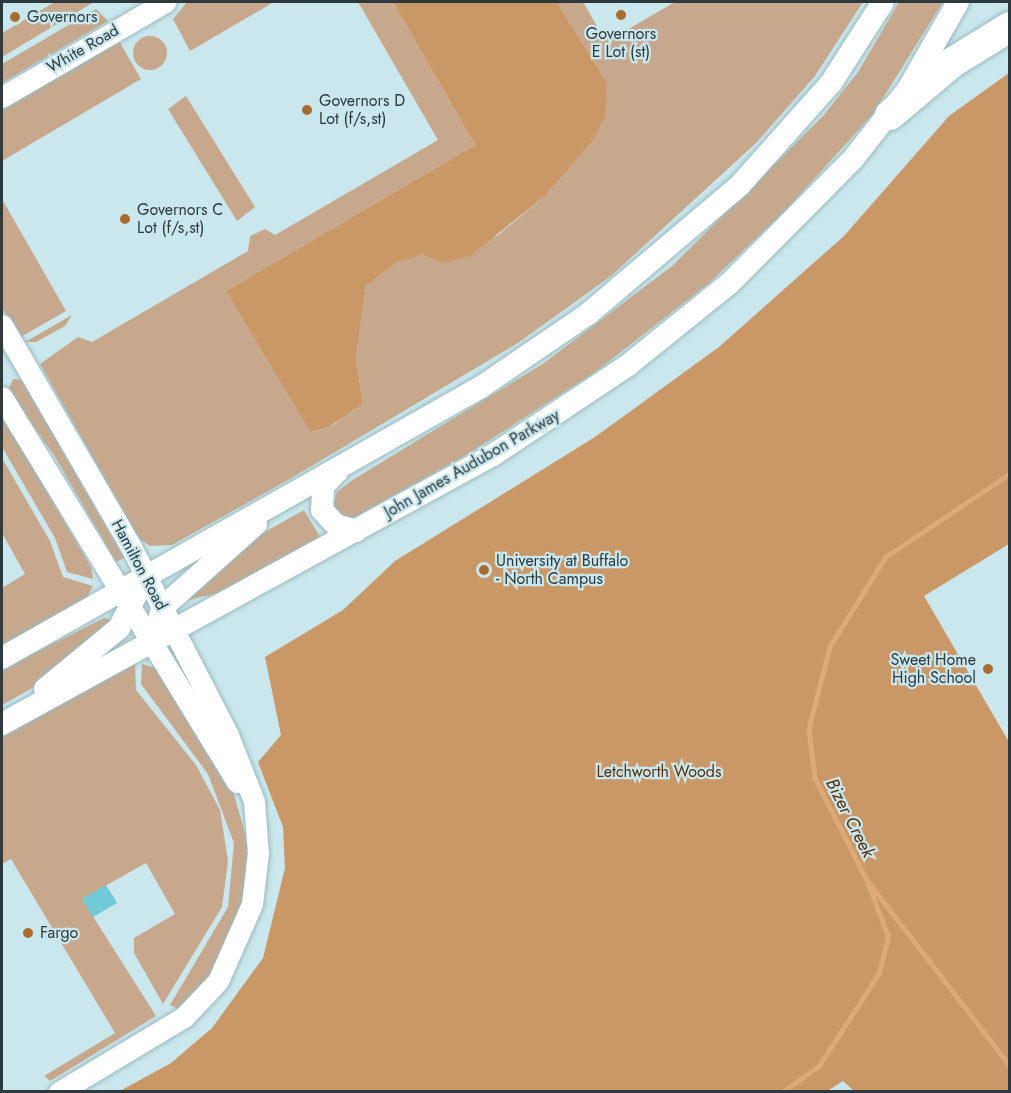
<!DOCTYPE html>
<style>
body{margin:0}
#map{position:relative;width:1011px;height:1093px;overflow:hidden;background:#c9e7ed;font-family:Jost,sans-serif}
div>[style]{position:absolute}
.green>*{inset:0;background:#c8a88c}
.round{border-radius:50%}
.forest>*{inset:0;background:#ca9767}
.stream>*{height:4.5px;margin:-2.25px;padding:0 2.25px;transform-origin:2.25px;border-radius:2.25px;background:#dda979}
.building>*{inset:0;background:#70c9d9}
.roads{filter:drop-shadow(0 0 2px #9bb9be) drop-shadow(0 0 2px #9bb9be)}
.tertiary>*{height:21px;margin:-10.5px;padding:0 10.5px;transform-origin:10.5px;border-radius:10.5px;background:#fff}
.secondary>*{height:22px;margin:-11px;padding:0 11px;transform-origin:11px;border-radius:11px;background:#fff}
.motorway>*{height:30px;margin:-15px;padding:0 15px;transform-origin:15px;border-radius:15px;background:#fff}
.dots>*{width:16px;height:16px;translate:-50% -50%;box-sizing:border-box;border:3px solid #c9e7ed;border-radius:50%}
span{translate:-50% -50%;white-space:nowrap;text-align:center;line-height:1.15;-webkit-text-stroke:4.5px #c9e7ed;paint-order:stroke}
.poi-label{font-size:16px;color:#2d393c}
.left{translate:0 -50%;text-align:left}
.right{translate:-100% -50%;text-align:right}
.street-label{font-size:16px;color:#2d393c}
.park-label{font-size:16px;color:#54310a}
.water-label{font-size:18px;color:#53310a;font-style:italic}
.frame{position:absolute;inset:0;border:3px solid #2d393c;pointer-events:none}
</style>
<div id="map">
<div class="green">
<i style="clip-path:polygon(55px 2px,94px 2px,2px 57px,2px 33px)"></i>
<i style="clip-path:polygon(187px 2px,274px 2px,190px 51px,173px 19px)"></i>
<i style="clip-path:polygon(358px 2px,393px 2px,475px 145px,226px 291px,312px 432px,330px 427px,363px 404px,356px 358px,366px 286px,394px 263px,422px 255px,443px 263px,498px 235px,546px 195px,592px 142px,607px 83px,557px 2px,583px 2px,601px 33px,612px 29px,618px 35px,675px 2px,863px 2px,815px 76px,756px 143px,611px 276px,518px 343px,288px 480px,172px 545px,150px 546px,139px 539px,40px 364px,78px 337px,92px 342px,248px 251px,250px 236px,265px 229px,275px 235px,438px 140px)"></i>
<i style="clip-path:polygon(899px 2px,943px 2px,873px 114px,785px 211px,708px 284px,594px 373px,468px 454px,355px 517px,344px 518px,333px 507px,337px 492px,351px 481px,544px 363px,672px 266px,823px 116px,858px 72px)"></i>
<i style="clip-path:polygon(96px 9px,108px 21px,2px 83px,2px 64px)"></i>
<i class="round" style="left:133px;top:36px;width:34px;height:34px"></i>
<i style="clip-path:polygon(119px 41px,141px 79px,2px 161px,2px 110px)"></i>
<i style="clip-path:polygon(186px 96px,255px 207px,237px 221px,168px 109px)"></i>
<i style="clip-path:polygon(2px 199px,66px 311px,19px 338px,2px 308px)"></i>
<i style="clip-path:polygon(72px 315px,65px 326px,36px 342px,25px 342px)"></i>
<i style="clip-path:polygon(13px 379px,22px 380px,124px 558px,116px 562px,54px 455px,8px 391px)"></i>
<i style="clip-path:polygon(2px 414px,91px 567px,93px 579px,67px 572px,55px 538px,2px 447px)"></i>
<i style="clip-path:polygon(2px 458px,50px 541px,63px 577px,93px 586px,85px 601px,2px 648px,2px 588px,25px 574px,2px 533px)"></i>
<i style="clip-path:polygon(304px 510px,320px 537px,219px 593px,184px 601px,238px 547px)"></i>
<i style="clip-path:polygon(104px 618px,112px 620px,43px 682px,2px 705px,2px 669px)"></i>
<i style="clip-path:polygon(135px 663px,136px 690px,196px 765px,220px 810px,228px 861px,222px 907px,163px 1004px,134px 953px,134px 938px,175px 914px,146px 863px,82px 899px,156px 1016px,50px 1081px,44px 1076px,115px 1033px,11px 859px,2px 864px,2px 737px)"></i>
<i style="clip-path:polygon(142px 664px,156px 668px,231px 784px,248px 844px,241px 914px,206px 982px,178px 1009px,170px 1005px,228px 907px,234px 843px,208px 774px,141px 684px)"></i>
</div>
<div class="forest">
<i style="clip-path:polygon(393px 2px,557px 2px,607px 83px,605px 116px,592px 142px,546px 195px,470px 256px,443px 263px,422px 255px,395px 263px,366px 286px,356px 358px,363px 404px,329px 427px,311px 432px,226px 291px,475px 145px)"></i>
<i style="clip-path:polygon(1009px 73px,1009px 544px,924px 596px,1009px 742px,1009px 1091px,854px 1091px,843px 1081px,826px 1092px,120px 1091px,171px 1063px,212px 1028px,263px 958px,285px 868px,283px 827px,258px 762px,281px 735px,265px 657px,343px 610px,395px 561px,595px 437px,719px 347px,844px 236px,949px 116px)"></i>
</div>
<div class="stream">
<i style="left:1010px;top:474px;width:149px;rotate:146.2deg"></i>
<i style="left:886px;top:557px;width:106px;rotate:121.9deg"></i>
<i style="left:830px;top:647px;width:85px;rotate:104.4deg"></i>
<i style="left:809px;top:729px;width:49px;rotate:83deg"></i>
<i style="left:815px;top:778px;width:114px;rotate:63deg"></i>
<i style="left:867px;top:880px;width:235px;rotate:52.4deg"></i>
<i style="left:782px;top:1092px;width:45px;rotate:-35.1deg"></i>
<i style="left:819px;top:1066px;width:111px;rotate:-57.2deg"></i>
<i style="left:879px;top:973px;width:37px;rotate:-76deg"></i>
<i style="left:888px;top:937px;width:57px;rotate:-110.7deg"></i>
</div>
<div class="building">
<i style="clip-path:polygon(106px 885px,117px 903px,93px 917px,82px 899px)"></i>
</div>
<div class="roads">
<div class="tertiary">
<i style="left:2px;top:97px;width:189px;rotate:-30.2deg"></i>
<i style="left:2px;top:325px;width:255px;rotate:59.8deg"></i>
<i style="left:130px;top:545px;width:214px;rotate:62.7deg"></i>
<i style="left:228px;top:735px;width:71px;rotate:68.5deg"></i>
<i style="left:254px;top:801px;width:52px;rotate:85.6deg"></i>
<i style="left:258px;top:853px;width:51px;rotate:96.7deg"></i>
<i style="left:252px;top:904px;width:84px;rotate:113.8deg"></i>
<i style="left:218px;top:981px;width:50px;rotate:133.4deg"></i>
<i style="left:184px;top:1017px;width:146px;rotate:149deg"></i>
<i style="left:2px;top:397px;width:451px;rotate:58.6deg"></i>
</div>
<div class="secondary">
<i style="left:337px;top:472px;width:20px;rotate:135deg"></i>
<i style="left:323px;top:486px;width:24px;rotate:92deg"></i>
<i style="left:322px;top:510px;width:21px;rotate:47deg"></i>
<i style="left:336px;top:525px;width:21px;rotate:17deg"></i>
<i style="left:152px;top:644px;width:37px;rotate:-74deg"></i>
<i style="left:162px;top:608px;width:126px;rotate:-41.8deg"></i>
<i style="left:2px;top:658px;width:550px;rotate:-29.5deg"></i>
<i style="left:481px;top:387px;width:130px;rotate:-34.3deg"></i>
<i style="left:588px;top:314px;width:199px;rotate:-40.3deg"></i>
<i style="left:740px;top:185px;width:137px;rotate:-48.3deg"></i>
<i style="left:831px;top:83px;width:96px;rotate:-57.3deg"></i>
<i style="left:45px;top:689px;width:96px;rotate:-39.5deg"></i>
<i style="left:119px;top:628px;width:59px;rotate:-62.6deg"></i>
<i style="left:2px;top:724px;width:560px;rotate:-28.72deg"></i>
<i style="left:493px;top:455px;width:161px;rotate:-33.6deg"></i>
<i style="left:627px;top:366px;width:132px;rotate:-38.9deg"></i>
<i style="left:730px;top:283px;width:175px;rotate:-45.2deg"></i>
<i style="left:853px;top:159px;width:89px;rotate:-51.8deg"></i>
<i style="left:908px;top:89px;width:100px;rotate:-60.1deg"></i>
</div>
<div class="motorway">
<i style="left:890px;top:115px;width:82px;rotate:-40.1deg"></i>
<i style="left:953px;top:62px;width:67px;rotate:-31.6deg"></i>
</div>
</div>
<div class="dots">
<i style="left:621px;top:15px;background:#a86d2e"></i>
<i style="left:15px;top:17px;background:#a86d2e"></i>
<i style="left:307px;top:110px;background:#a86d2e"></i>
<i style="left:125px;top:219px;background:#a86d2e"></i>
<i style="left:484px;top:570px;background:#a86d2e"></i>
<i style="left:988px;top:669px;background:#a86d2e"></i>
<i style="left:28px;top:933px;background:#a86d2e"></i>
</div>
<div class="poi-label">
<span class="left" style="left:27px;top:17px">Governors</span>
<span style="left:621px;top:43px">Governors<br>E Lot (st)</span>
<span class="left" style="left:319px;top:110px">Governors D<br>Lot (f/s,st)</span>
<span class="left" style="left:137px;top:219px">Governors C<br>Lot (f/s,st)</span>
<span class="left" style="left:496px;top:570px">University at Buffalo<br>- North Campus</span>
<span class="right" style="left:976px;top:669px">Sweet Home<br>High School</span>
<span class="left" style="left:40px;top:933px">Fargo</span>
</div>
<div class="street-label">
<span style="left:83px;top:49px;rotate:-30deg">White Road</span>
<span style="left:472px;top:464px;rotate:-30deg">John James Audubon Parkway</span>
<span style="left:139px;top:565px;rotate:62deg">Hamilton Road</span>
</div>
<div class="park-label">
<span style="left:659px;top:772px">Letchworth Woods</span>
</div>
<div class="water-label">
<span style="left:850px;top:818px;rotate:63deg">Bizer Creek</span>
</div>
<div class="frame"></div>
</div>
